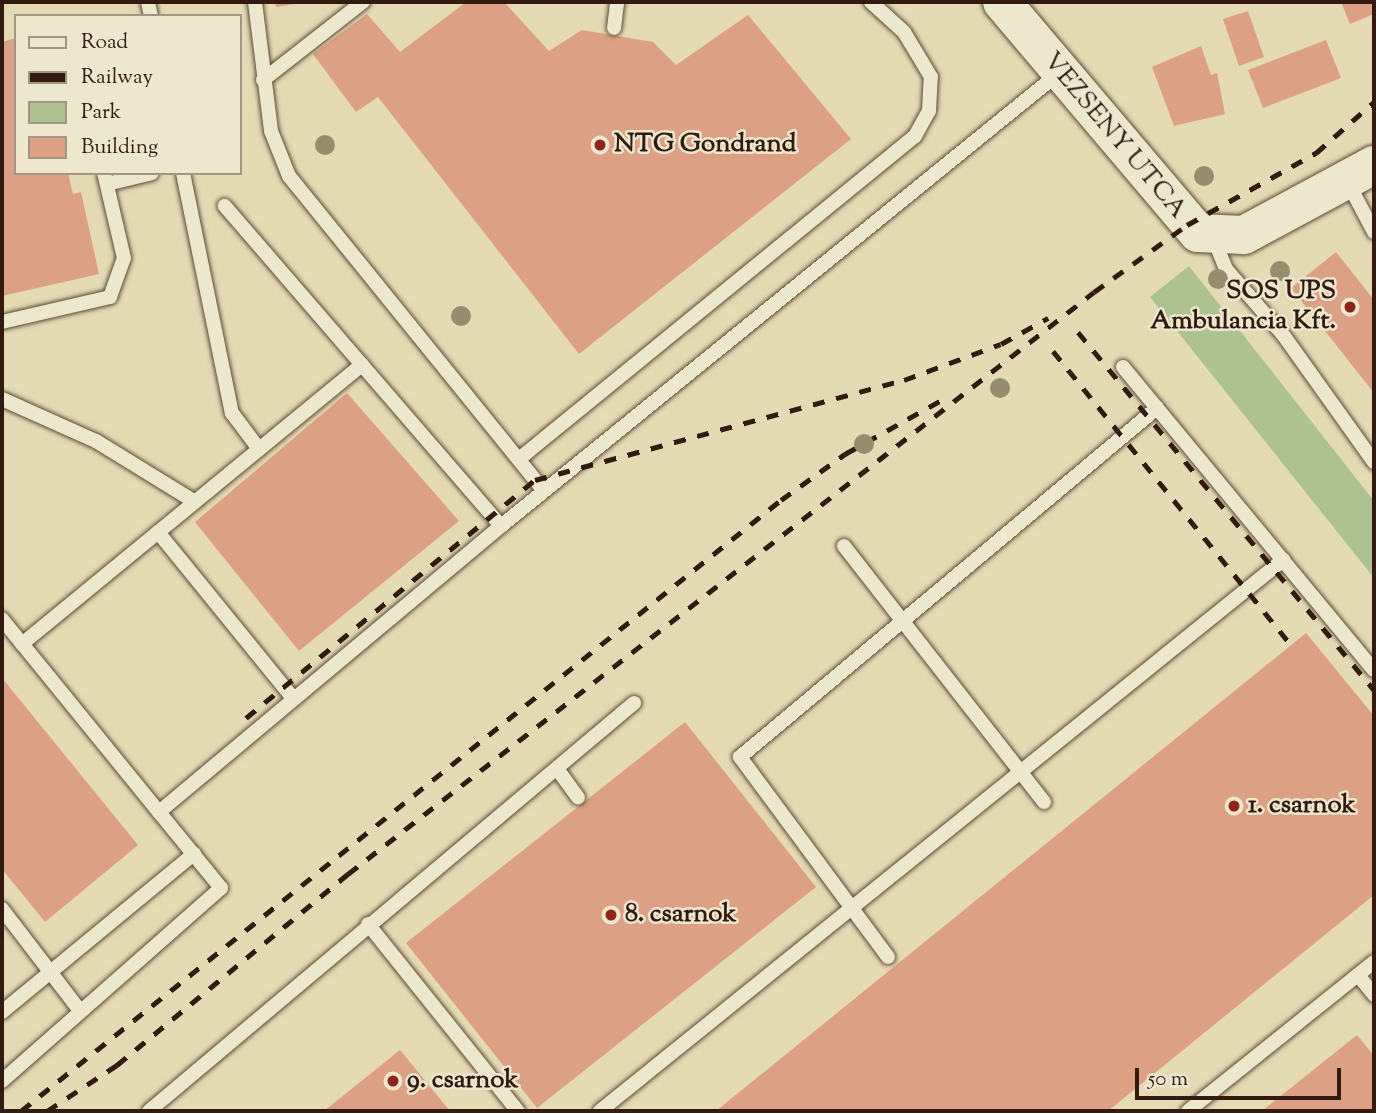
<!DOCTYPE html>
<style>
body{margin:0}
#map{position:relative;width:1376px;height:1113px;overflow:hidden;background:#e4dab3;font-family:"Sorts Mill Goudy",serif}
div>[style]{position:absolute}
.green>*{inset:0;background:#aec191}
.building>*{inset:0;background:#dca184}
.roads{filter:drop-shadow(0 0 2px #5e4a38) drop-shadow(0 0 2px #5e4a38)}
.lane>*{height:14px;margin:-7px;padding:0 7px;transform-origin:7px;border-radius:7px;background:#ede7ce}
.secondary>*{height:38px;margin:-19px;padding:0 19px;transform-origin:19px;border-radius:19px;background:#ede7ce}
.rail>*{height:5px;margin-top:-2.5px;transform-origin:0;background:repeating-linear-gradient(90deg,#321a0f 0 12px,transparent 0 24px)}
.trees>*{width:20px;height:20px;margin:-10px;border-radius:50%;background:#968c6e}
.dots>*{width:19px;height:19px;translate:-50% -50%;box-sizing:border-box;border:4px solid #ede7ce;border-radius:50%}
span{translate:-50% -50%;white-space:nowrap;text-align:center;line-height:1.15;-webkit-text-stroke:5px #ede7ce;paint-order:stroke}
.street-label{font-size:26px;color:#321a0f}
.poi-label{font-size:26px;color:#321a0f;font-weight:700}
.left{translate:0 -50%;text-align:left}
.right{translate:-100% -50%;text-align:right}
.frame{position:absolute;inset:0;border:4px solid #321a0f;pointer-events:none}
.legend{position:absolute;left:14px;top:14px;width:228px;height:161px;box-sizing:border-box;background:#ede7ce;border:2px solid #a29582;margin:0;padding:9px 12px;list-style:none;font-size:21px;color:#321a0f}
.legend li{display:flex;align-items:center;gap:14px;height:35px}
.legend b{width:35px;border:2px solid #a29582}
.scale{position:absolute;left:1135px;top:1068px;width:206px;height:32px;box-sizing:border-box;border:4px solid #321a0f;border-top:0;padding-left:9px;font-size:21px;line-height:24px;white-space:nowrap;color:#321a0f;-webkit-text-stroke:5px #ede7ce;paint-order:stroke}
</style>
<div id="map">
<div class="green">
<i style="clip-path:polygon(1189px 266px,1374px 501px,1374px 578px,1150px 297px)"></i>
</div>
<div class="building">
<i style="clip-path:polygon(275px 2px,300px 2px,301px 3px,276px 7px)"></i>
<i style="clip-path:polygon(466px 2px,504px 2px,549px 51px,582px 30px,653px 42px,676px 65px,748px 15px,851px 139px,579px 354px,378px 97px,356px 112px,313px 54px,367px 14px,400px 52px)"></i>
<i style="clip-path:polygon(1341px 2px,1374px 2px,1374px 14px,1350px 24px)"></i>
<i style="clip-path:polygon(1248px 11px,1264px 57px,1239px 66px,1223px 19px)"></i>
<i style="clip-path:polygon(16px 38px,16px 173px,68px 173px,73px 194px,81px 192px,99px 274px,2px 296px,2px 42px)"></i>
<i style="clip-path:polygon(1326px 40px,1341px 78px,1263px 108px,1248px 70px)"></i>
<i style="clip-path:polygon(1201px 46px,1211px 75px,1217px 73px,1225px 114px,1174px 126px,1152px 67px)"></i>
<i style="clip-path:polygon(1336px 252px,1374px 300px,1374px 393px,1291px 288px)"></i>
<i style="clip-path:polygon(347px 393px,459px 521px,299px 651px,195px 522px)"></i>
<i style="clip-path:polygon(1306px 633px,1374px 716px,1374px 895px,1108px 1111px,716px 1111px)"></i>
<i style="clip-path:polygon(2px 678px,138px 845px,45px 922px,2px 869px)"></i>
<i style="clip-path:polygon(685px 722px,816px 887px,537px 1108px,406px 943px)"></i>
<i style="clip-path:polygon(1357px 1035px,1374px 1056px,1374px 1111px,1262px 1111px)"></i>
<i style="clip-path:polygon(400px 1050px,450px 1111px,324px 1111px)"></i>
</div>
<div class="roads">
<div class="lane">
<i style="left:148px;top:2px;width:14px;rotate:78deg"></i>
<i style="left:255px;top:2px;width:130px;rotate:82.9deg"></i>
<i style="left:271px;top:131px;width:48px;rotate:68.2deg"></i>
<i style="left:289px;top:176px;width:404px;rotate:51deg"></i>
<i style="left:614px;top:28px;width:26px;rotate:-83deg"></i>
<i style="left:263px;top:80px;width:127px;rotate:-38deg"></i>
<i style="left:183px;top:173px;width:245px;rotate:78.5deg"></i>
<i style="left:232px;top:413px;width:45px;rotate:53.1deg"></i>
<i style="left:1347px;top:181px;width:58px;rotate:62.1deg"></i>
<i style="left:107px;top:184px;width:46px;rotate:-13.7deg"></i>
<i style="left:1213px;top:237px;width:35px;rotate:68deg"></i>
<i style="left:1226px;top:269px;width:89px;rotate:49.1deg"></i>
<i style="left:1284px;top:336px;width:155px;rotate:54.5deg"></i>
<i style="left:2px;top:322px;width:111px;rotate:-13deg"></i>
<i style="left:110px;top:297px;width:41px;rotate:-70.3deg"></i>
<i style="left:124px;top:258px;width:87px;rotate:-103.2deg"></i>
<i style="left:1123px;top:367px;width:393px;rotate:50.4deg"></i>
<i style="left:2px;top:399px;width:103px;rotate:24.1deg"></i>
<i style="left:96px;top:441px;width:116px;rotate:31.6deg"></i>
<i style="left:519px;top:459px;width:511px;rotate:-39.2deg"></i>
<i style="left:915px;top:136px;width:29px;rotate:-61deg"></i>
<i style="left:929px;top:111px;width:34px;rotate:-87deg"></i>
<i style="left:931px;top:77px;width:52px;rotate:-121deg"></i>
<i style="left:904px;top:32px;width:45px;rotate:-137.7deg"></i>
<i style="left:501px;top:526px;width:719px;rotate:-39.07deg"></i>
<i style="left:158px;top:532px;width:214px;rotate:50.9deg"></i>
<i style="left:844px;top:546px;width:325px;rotate:52deg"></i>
<i style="left:2px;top:619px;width:249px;rotate:50.9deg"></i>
<i style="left:22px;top:644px;width:440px;rotate:-39.4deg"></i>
<i style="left:558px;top:770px;width:34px;rotate:54deg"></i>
<i style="left:2px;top:909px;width:125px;rotate:52.5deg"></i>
<i style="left:368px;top:924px;width:240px;rotate:51.3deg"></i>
<i style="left:888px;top:957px;width:249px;rotate:-126.5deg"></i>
<i style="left:740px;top:757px;width:544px;rotate:-39.93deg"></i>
<i style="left:1358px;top:975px;width:26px;rotate:51deg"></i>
<i style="left:2px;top:1012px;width:249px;rotate:-39.5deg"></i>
<i style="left:2px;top:1081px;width:292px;rotate:-41.4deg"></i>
<i style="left:221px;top:888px;width:98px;rotate:-129.2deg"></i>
<i style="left:159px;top:812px;width:446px;rotate:-39.9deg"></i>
<i style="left:501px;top:526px;width:423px;rotate:-130.8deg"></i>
<i style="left:149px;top:1111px;width:634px;rotate:-40.07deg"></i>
<i style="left:600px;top:1111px;width:878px;rotate:-38.89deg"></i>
<i style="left:1188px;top:1111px;width:238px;rotate:-38.7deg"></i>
</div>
<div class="secondary">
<i style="left:1002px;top:2px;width:303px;rotate:49.7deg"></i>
<i style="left:1198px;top:233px;width:46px;rotate:2.5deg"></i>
<i style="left:1244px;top:235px;width:148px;rotate:-28.3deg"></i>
</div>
</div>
<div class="rail">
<i style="left:1078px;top:332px;width:465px;rotate:50.4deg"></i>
<i style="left:1053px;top:351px;width:378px;rotate:51deg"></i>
<i style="left:246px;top:718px;width:374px;rotate:-39.5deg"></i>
<i style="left:535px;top:480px;width:382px;rotate:-15.2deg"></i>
<i style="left:904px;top:380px;width:103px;rotate:-20.4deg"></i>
<i style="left:1001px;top:344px;width:54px;rotate:-29deg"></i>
<i style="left:21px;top:1111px;width:975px;rotate:-38.8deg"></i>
<i style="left:781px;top:500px;width:79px;rotate:-35.7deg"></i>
<i style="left:845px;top:454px;width:115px;rotate:-29.2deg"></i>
<i style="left:47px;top:1111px;width:84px;rotate:-33.3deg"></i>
<i style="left:117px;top:1065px;width:300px;rotate:-39.6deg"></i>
<i style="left:348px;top:874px;width:946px;rotate:-37.96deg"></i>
<i style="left:1094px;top:292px;width:115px;rotate:-35.8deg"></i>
<i style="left:1187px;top:225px;width:148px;rotate:-29.2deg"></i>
<i style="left:1316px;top:153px;width:77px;rotate:-41.3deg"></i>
</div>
<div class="trees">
<i style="left:325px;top:145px"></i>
<i style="left:1204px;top:176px"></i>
<i style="left:1280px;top:271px"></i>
<i style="left:1218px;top:279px"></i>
<i style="left:461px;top:316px"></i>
<i style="left:1000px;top:388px"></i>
<i style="left:864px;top:444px"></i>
</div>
<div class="dots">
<i style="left:600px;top:145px;background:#8f2418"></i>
<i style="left:1350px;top:307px;background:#8f2418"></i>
<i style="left:1234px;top:806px;background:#8f2418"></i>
<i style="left:611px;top:915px;background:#8f2418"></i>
<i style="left:393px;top:1081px;background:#8f2418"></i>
</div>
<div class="street-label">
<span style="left:1114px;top:136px;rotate:50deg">VEZSENY UTCA</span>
</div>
<div class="poi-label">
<span class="left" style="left:614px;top:145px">NTG Gondrand</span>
<span class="right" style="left:1336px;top:307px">SOS UPS<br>Ambulancia Kft.</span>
<span class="left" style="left:1248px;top:806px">1. csarnok</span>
<span class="left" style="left:625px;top:915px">8. csarnok</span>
<span class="left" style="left:407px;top:1081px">9. csarnok</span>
</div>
<div class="frame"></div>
<ul class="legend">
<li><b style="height:9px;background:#ede7ce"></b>Road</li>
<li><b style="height:9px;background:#321a0f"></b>Railway</li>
<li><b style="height:19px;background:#aec191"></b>Park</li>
<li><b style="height:19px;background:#dca184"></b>Building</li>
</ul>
<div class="scale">50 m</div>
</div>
